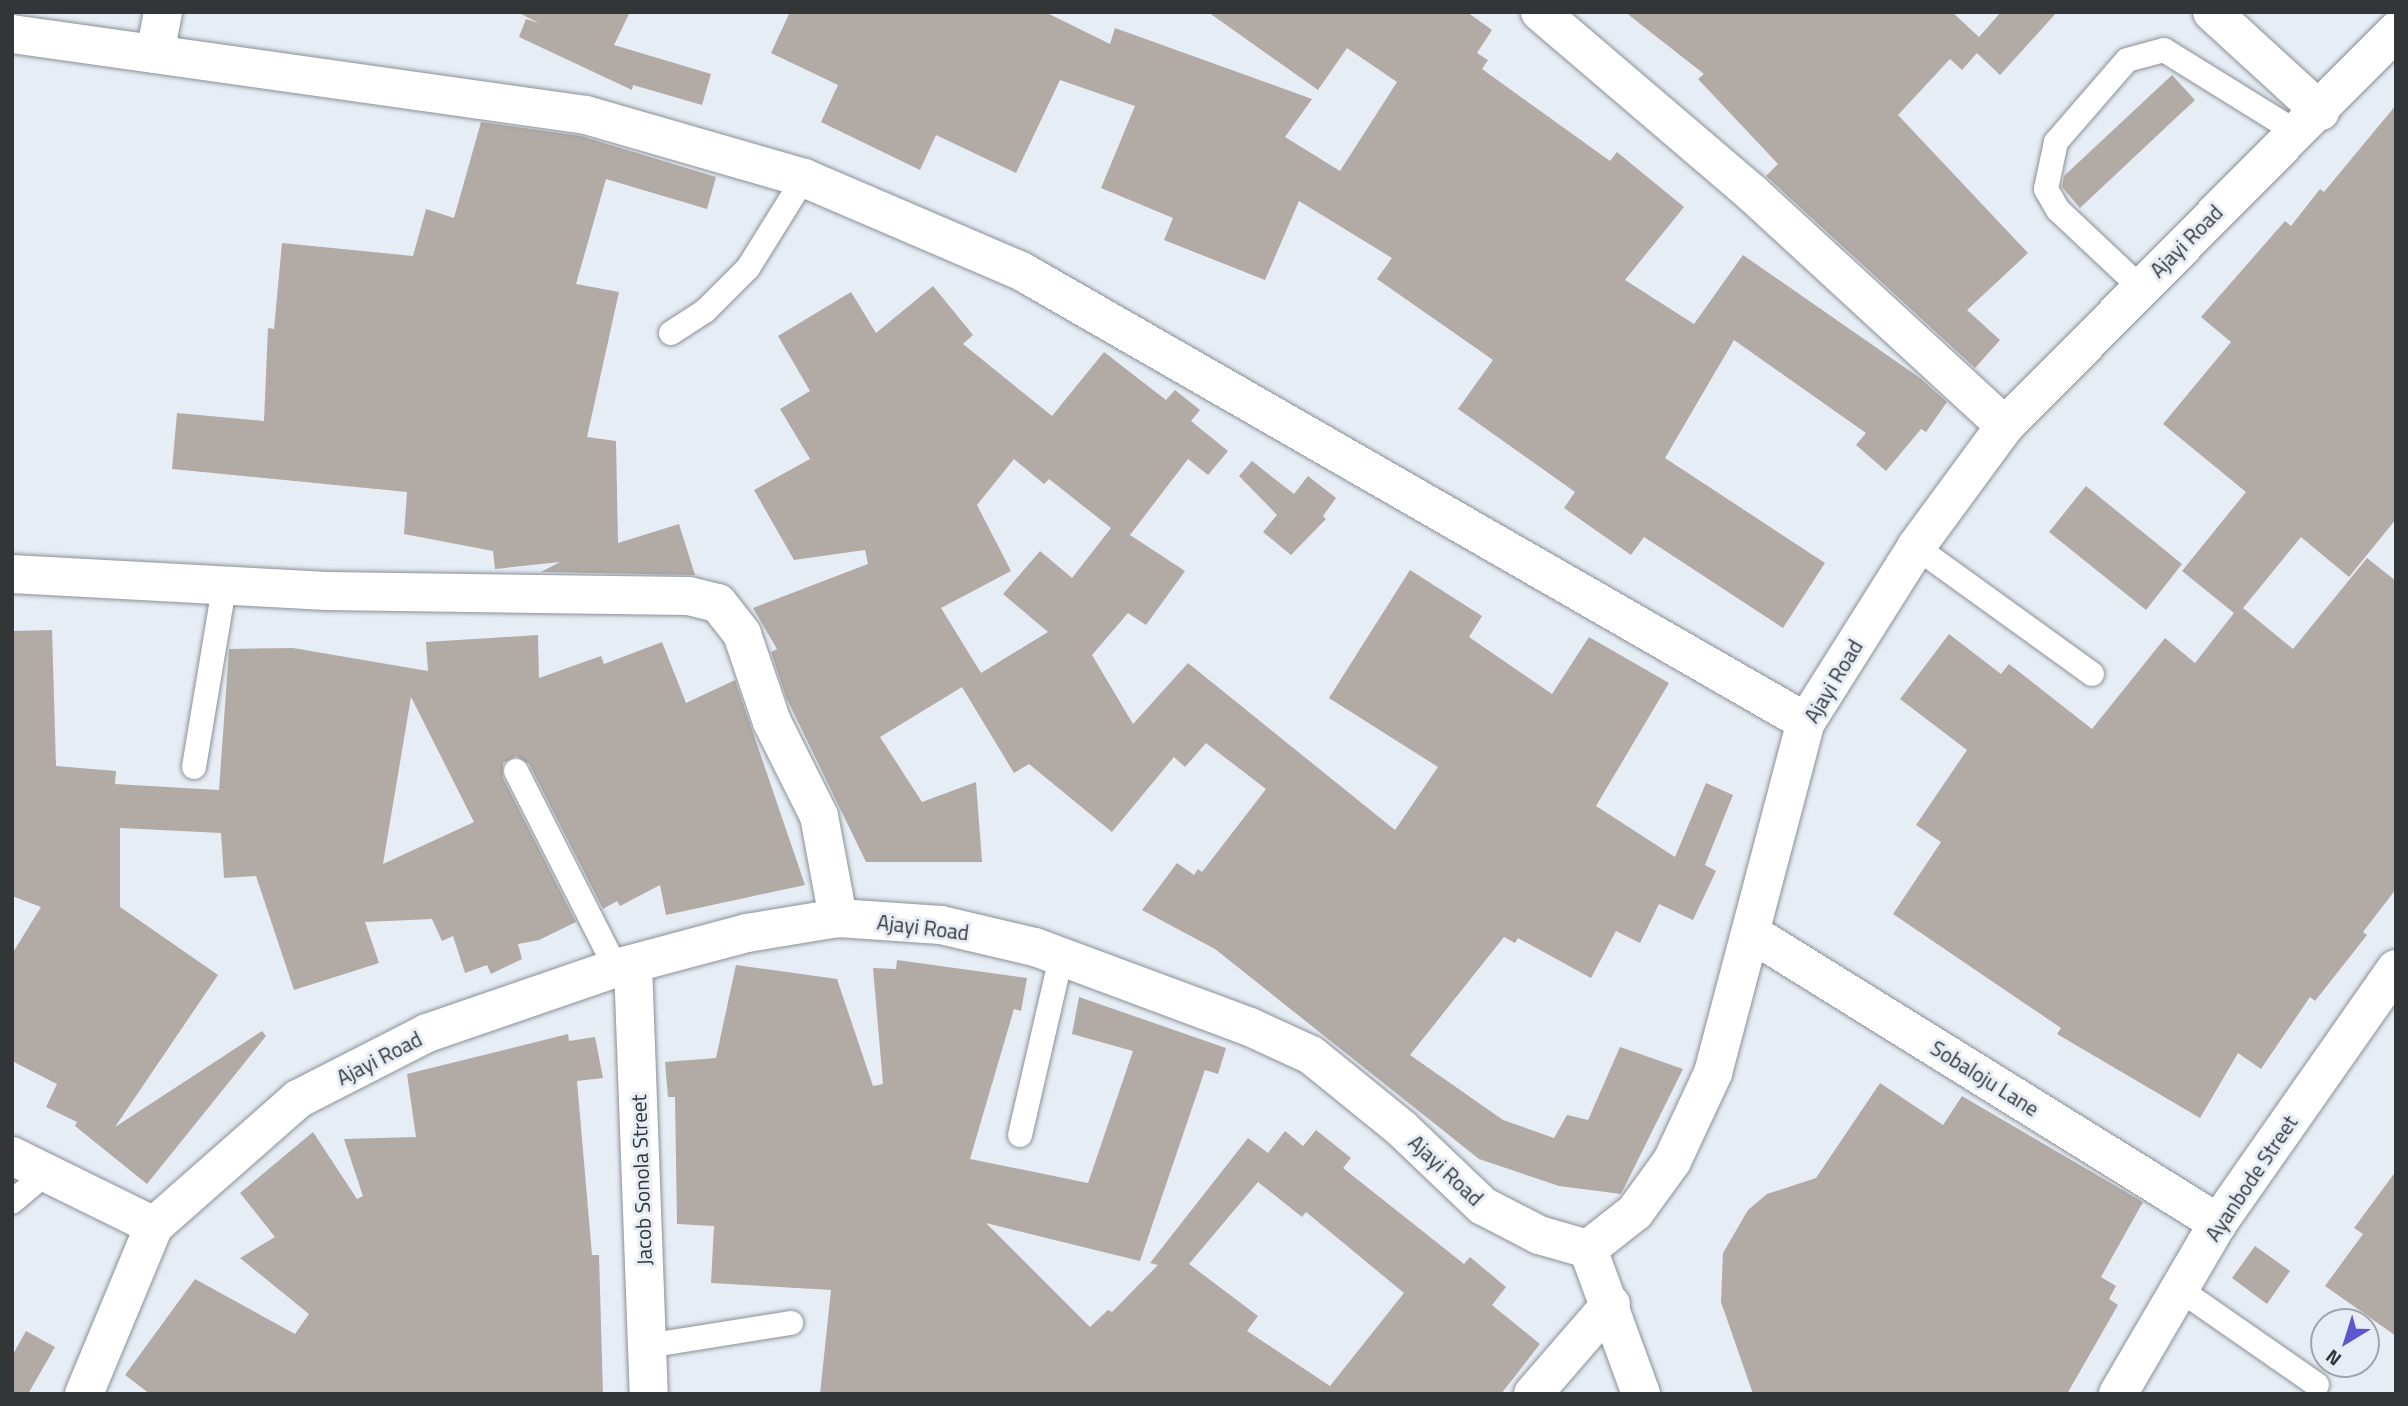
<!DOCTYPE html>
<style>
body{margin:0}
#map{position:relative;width:2408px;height:1406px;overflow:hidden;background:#e7edf5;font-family:"Titillium Web",sans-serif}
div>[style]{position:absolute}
.building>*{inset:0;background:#b2aaa4}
.roads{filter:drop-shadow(0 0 2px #8b9098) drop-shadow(0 0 2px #8b9098)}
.lane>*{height:24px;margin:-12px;padding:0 12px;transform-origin:12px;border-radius:12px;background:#fff}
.street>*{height:38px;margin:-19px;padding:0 19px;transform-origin:19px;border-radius:19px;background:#fff}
span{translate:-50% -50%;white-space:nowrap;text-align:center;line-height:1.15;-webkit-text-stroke:6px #e7edf5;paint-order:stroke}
.street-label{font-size:21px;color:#333639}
.frame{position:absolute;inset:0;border:14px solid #333639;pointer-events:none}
.north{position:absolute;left:2310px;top:1308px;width:70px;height:70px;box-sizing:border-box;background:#e7edf5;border:2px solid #9fa4aa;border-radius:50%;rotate:218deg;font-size:19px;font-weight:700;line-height:28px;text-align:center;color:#333639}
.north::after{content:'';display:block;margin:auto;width:24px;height:32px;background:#5d57cf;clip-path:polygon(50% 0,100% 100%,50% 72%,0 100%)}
</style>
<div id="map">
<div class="building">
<i style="clip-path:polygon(517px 12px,630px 12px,614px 45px,711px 74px,702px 105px,633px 85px,632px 90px,519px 37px,526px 19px,539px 23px)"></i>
<i style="clip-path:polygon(790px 12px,1045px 12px,1110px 44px,1115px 28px,1312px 99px,1285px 137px,1340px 171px,1397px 82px,1347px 48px,1318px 90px,1208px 12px,1467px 12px,1492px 30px,1477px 53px,1488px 60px,1482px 69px,1610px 161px,1617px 152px,1684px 207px,1625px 280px,1694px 324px,1743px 255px,1920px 378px,1947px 402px,1926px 432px,1921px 429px,1886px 471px,1856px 445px,1866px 433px,1734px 340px,1665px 458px,1825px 563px,1783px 628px,1644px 537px,1631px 555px,1564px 508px,1575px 492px,1458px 409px,1493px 360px,1377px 279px,1392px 258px,1299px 201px,1265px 280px,1164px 240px,1173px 218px,1101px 188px,1135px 106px,1060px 80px,1016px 173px,936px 135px,920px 170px,821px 122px,838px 85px,771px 53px)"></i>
<i style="clip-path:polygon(1625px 12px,1952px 12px,1979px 37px,2001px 12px,2057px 12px,2000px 75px,1977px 53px,1962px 70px,1950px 59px,1898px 115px,2028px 253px,1967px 310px,2000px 340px,1975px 368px,1766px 176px,1778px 164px,1698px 79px,1704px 74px)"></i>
<i style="clip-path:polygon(2172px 75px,2195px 100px,2080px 208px,2062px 187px,2064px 176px)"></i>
<i style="clip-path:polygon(2396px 105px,2396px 519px,2349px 577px,2301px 537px,2243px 608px,2293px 649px,2367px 558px,2396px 581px,2396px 889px,2363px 932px,2367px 935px,2315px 1001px,2310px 997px,2261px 1069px,2238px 1053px,2200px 1118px,2057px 1034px,2061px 1028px,1893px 914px,1941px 842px,1916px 825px,1967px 750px,1900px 699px,1949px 634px,2001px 674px,2009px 664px,2092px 729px,2165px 638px,2195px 663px,2234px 613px,2182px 571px,2246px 492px,2163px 424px,2231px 342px,2201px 317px,2285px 221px,2291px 226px,2320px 189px,2324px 192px)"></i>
<i style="clip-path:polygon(481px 122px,581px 136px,716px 177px,707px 209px,606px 179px,576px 284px,619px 292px,587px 437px,616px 441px,618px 543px,679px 524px,695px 575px,541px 572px,560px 562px,495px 569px,493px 551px,404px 534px,407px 492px,172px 469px,177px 413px,264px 421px,268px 328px,274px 329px,282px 243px,413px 256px,426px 209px,454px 218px)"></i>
<i style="clip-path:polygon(evenodd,933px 286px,973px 335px,963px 344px,1052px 416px,1104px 352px,1166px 400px,1175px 390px,1200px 410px,1191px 421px,1228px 451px,1208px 475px,1188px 459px,1130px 535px,1185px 571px,1146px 625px,1128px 613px,1092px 655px,1133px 724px,1188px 663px,1395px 830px,1438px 767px,1329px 698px,1410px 570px,1482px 616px,1469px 637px,1552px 694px,1589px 637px,1669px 683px,1596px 806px,1675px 857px,1706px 783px,1733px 795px,1705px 865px,1716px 871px,1693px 920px,1659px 904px,1640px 943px,1616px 931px,1591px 978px,1518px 938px,1515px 943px,1504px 937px,1410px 1055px,1503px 1120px,1554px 1138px,1567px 1115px,1588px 1120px,1620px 1047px,1683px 1069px,1621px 1194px,1559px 1186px,1479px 1159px,1215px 949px,1142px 910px,1177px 863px,1194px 875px,1198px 869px,1202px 872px,1266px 789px,1206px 743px,1185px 767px,1174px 757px,1112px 832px,1029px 764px,1014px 773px,962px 687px,880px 737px,922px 802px,976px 782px,982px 862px,866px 862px,786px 697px,771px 652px,777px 649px,753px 608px,868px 564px,865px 550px,794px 560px,754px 490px,810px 459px,780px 409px,810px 391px,778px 336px,851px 292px,876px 333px,933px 286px,1014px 459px,1044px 484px,1049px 479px,1111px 528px,1072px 578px,1040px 551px,1003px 594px,1048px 632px,981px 673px,941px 608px,1011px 571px,977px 505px,1014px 459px)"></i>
<i style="clip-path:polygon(1252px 461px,1294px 494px,1308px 476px,1336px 498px,1323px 516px,1326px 519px,1291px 555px,1263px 532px,1277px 515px,1239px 476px)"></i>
<i style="clip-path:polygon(2086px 486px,2182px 564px,2146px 610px,2049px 532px)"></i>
<i style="clip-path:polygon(evenodd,52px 630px,56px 766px,116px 771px,115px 784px,219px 790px,229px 649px,293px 648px,428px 671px,426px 642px,538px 635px,539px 678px,601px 656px,604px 664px,662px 642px,686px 703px,735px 680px,805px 885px,666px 915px,660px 885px,620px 906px,617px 901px,603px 909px,529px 764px,516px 756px,503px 763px,503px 778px,576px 922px,539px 940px,518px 944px,522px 959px,491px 974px,487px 965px,465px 973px,453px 936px,442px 941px,432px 919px,365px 922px,379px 963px,294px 990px,256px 876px,224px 878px,221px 833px,120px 828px,120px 907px,218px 975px,115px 1127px,262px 1031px,266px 1036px,147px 1184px,75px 1126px,77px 1122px,46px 1107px,57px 1084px,12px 1061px,12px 954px,41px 907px,12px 896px,12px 631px,52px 630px,411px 697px,474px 822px,383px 864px,411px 697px)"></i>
<i style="clip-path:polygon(evenodd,897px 960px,1027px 978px,1021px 1011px,1014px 1009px,970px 1159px,1088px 1183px,1133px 1051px,1072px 1034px,1079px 997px,1226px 1048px,1218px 1074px,1205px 1070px,1140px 1261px,986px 1223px,1090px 1327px,1108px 1310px,1112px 1312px,1158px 1265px,1150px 1263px,1248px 1138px,1268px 1153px,1285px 1131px,1303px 1146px,1316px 1130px,1351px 1158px,1343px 1168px,1464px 1264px,1470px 1257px,1506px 1287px,1492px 1305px,1540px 1344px,1501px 1394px,820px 1394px,831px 1290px,711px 1283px,714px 1226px,677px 1224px,675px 1097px,668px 1097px,665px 1062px,716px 1058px,736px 965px,837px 979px,873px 1086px,883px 1084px,873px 968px,896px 969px,897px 960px,1258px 1182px,1302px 1217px,1306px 1212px,1404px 1293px,1330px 1386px,1247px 1331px,1258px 1316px,1189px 1264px,1258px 1182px)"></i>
<i style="clip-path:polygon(568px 1034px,569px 1041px,595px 1037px,603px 1078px,577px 1081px,592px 1255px,599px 1255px,603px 1394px,150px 1394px,125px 1375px,195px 1279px,295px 1334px,309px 1314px,240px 1258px,275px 1237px,240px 1193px,313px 1132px,357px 1199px,363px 1196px,344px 1139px,416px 1137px,407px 1074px)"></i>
<i style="clip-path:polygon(1880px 1083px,1943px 1125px,1962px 1096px,2143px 1202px,2101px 1277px,2116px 1286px,2109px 1299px,2118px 1305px,2067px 1394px,1753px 1394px,1721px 1302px,1723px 1253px,1748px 1210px,1767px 1194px,1816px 1178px)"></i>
<i style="clip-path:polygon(2396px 1171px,2396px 1336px,2325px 1286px,2363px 1234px,2354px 1228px)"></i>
<i style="clip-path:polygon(2255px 1246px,2290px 1271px,2267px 1304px,2232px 1278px)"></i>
<i style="clip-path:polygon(26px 1331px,55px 1347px,28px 1394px,12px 1394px,12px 1356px)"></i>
</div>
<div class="roads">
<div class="lane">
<i style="left:2140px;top:287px;width:112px;rotate:-136.8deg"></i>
<i style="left:2058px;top:210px;width:24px;rotate:-120deg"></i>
<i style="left:2046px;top:189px;width:48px;rotate:-78deg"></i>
<i style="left:2056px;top:142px;width:108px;rotate:-49.1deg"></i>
<i style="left:2127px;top:60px;width:38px;rotate:-15deg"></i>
<i style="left:2164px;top:50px;width:155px;rotate:31.8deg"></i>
<i style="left:671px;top:333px;width:40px;rotate:-32.9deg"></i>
<i style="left:705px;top:311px;width:61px;rotate:-45deg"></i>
<i style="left:748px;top:268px;width:106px;rotate:-58.1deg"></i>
<i style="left:1916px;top:547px;width:217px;rotate:35.8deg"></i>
<i style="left:194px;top:767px;width:182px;rotate:-80.5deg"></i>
<i style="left:516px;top:771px;width:221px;rotate:63.1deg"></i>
<i style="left:1020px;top:1135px;width:182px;rotate:-77deg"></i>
<i style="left:12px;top:1202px;width:45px;rotate:-40.5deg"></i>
<i style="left:2179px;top:1289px;width:168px;rotate:34.8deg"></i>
<i style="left:647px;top:1346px;width:146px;rotate:-9.1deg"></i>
</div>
<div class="street">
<i style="left:1540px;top:12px;width:279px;rotate:40.5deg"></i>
<i style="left:1752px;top:193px;width:344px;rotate:42.6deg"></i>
<i style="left:2212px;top:12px;width:147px;rotate:42.5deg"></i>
<i style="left:12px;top:34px;width:580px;rotate:8.03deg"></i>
<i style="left:586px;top:115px;width:227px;rotate:16.1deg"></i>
<i style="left:804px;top:178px;width:236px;rotate:23.2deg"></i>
<i style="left:1021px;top:271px;width:905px;rotate:29.88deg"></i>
<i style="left:155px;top:54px;width:43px;rotate:-79.2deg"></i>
<i style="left:12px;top:574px;width:315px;rotate:3.1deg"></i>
<i style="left:327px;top:591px;width:362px;rotate:0.8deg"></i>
<i style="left:689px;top:596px;width:30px;rotate:14deg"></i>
<i style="left:718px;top:603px;width:39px;rotate:52deg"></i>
<i style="left:742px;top:634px;width:93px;rotate:71.2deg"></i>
<i style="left:772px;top:722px;width:105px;rotate:63.4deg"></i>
<i style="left:819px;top:816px;width:104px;rotate:79.4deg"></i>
<i style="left:1751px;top:933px;width:550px;rotate:31.84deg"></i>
<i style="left:633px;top:965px;width:429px;rotate:87.9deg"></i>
<i style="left:12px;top:1156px;width:158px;rotate:26.2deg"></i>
<i style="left:1588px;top:1249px;width:154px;rotate:69.9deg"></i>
<i style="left:84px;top:1394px;width:182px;rotate:-67.4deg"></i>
<i style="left:154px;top:1226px;width:192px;rotate:-41.4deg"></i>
<i style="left:298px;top:1099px;width:145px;rotate:-27.1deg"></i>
<i style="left:427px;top:1033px;width:200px;rotate:-19deg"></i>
<i style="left:616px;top:968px;width:136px;rotate:-15deg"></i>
<i style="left:747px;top:933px;width:92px;rotate:-9.4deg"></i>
<i style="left:838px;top:918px;width:103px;rotate:3.9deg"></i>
<i style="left:941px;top:925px;width:97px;rotate:13.2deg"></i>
<i style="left:1035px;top:947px;width:229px;rotate:20.4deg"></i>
<i style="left:1250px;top:1027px;width:67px;rotate:24.7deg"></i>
<i style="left:1311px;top:1055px;width:116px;rotate:39deg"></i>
<i style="left:1401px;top:1128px;width:113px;rotate:43.6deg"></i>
<i style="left:1483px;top:1206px;width:63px;rotate:27.4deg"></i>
<i style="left:1539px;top:1235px;width:51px;rotate:15.9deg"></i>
<i style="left:1588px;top:1249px;width:60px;rotate:-38.2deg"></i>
<i style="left:1635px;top:1212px;width:63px;rotate:-54deg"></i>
<i style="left:1672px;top:1161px;width:97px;rotate:-65deg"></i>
<i style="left:1713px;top:1073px;width:363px;rotate:-75.2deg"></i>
<i style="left:1806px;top:722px;width:207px;rotate:-57.8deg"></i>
<i style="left:1916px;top:547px;width:150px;rotate:-53.7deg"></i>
<i style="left:2005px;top:426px;width:556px;rotate:-45.29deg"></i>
<i style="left:1533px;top:1394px;width:119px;rotate:-49.1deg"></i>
<i style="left:2118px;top:1394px;width:198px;rotate:-59.7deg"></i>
<i style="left:2218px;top:1223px;width:310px;rotate:-55deg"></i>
</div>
</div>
<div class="street-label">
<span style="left:2186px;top:241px;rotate:-45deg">Ajayi Road</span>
<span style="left:1833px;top:681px;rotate:-59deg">Ajayi Road</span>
<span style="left:923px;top:927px;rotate:7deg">Ajayi Road</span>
<span style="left:379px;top:1058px;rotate:-27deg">Ajayi Road</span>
<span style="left:1985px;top:1078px;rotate:32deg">Sobaloju Lane</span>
<span style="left:1446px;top:1170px;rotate:43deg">Ajayi Road</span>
<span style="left:2251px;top:1178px;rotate:-56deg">Ayanbode Street</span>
<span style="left:641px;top:1180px;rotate:-92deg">Jacob Sonola Street</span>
</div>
<div class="frame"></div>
<div class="north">N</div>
</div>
